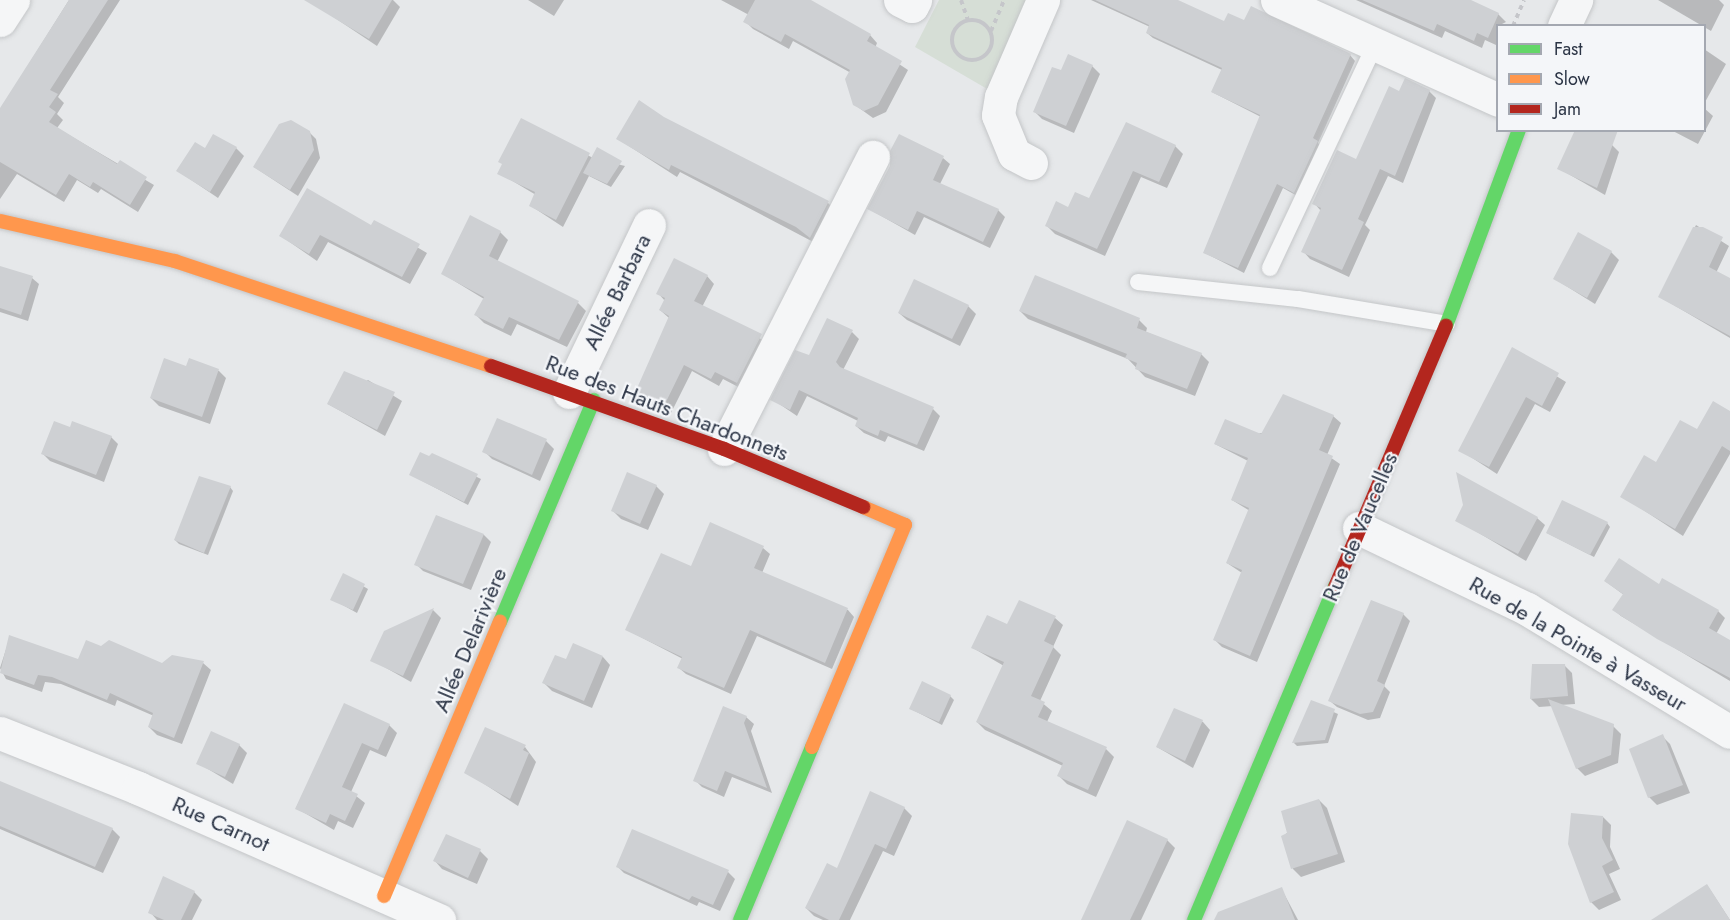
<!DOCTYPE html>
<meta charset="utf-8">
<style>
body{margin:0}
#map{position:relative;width:1730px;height:920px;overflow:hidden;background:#e6e8ea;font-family:Jost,sans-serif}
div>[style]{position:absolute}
.green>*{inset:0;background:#d6ded6}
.shadow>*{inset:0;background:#0003}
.building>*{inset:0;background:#ced0d3}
.path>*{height:4px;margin-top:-2px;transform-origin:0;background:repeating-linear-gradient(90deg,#c5c6ca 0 4.5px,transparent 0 9px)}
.path>.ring{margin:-2px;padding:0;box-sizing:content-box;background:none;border:4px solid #c5c6ca;border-radius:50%}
.roads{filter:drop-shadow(0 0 2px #c4c6c8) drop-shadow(0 0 2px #c4c6c8)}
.lane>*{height:16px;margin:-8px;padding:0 8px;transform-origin:8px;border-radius:8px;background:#f5f6f7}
.street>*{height:33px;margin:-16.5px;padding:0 16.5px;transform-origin:16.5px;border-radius:16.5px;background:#f5f6f7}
.fast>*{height:14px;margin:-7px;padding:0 7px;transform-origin:7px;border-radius:7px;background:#63d668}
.slow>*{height:14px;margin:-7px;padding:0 7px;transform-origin:7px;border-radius:7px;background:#ff974d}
.jam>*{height:14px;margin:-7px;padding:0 7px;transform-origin:7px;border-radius:7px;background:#b3261e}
span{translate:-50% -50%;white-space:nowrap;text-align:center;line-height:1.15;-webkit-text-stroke:4.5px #f4f6f9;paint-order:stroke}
.street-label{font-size:22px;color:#2b3445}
.legend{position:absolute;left:1496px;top:24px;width:210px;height:108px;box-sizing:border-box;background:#f4f6f9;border:2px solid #a4a8b1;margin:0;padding:8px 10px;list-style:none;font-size:18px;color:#2b3445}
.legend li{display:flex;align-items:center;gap:12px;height:30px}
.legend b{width:30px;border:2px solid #a4a8b1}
</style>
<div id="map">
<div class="green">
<i style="clip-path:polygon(939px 0,1043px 0,1001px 97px,915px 47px)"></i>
</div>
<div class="shadow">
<i style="clip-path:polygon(69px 0,120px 0,58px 97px,64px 103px,57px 114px,63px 120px,57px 128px,154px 185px,138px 212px,101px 189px,98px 193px,77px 180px,64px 202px,17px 174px,0 199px,0 110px)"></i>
<i style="clip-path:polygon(341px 0,393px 0,400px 7px,377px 46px,332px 16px)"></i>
<i style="clip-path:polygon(528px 0,564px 0,554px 16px)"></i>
<i style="clip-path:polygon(721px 0,808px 0,870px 35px,877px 43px,875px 48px,908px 70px,886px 112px,873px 118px,855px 105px,851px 73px,793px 41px,789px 49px,753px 29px,745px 21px,749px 15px)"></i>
<i style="clip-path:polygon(1091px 0,1174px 0,1225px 23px,1245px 22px,1350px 55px,1355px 61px,1318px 143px,1323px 148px,1299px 197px,1283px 188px,1244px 273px,1205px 253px,1261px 117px,1212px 92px,1222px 70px,1153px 38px,1147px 33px,1150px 27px)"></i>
<i style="clip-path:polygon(1356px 0,1467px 0,1498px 14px,1506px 22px,1498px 26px,1496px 45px,1485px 40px,1482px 48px,1445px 31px,1442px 38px)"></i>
<i style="clip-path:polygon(1658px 0,1719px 0,1724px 5px,1711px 31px)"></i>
<i style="clip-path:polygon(1704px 49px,1726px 64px,1704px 104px)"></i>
<i style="clip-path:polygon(1092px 66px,1100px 74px,1074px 133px,1042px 119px,1035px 112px,1062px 72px)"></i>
<i style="clip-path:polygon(1429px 91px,1436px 98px,1403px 183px,1388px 176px,1365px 225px,1370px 230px,1349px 277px,1310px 259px,1303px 251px,1321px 211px,1314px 203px,1357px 161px,1400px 93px)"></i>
<i style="clip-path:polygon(1704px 108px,1713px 116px,1698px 144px,1671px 130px,1704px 130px)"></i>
<i style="clip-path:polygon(663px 118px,828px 203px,836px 211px,819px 245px,680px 172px,677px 177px,618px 139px)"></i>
<i style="clip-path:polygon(522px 120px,593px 158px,625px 166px,611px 187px,589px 176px,563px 227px,531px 206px,536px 195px,499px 173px)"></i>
<i style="clip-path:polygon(1127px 124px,1175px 146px,1183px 154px,1167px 188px,1141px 177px,1105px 256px,1055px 234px,1047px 226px,1069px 209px,1089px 200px)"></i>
<i style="clip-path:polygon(309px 132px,316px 139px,320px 158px,298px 196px,254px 167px)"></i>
<i style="clip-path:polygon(1611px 144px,1619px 152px,1605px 195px,1558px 168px)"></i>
<i style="clip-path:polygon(236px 148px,244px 156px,218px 198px,178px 171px,205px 150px)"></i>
<i style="clip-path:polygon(943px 158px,950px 164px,940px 184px,998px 210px,1005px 217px,990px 248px,924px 217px,915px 235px,869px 209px)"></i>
<i style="clip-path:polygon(374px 222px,427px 253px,410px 284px,328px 242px,317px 261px,281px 236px,371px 227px)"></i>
<i style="clip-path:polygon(1696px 225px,1729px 246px,1716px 273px,1730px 280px,1730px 338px,1660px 297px)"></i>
<i style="clip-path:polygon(500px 232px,508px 240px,497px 262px,578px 303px,586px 311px,567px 347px,517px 324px,511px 336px,484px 323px,476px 315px,484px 299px,443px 274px)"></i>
<i style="clip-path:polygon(1611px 252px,1619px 260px,1595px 304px,1555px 279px)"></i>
<i style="clip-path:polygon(0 268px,32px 278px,39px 284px,28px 321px,0 312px)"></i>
<i style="clip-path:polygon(707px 276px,714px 284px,702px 307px,768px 343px,744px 390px,723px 379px,719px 386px,692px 371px,671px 413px,643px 402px,636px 395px,669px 318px,660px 310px,665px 301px,658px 293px)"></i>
<i style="clip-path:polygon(968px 306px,976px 314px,960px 346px,907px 320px,899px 313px)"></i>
<i style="clip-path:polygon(1020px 311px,1139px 320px,1147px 328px,1146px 332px,1201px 354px,1209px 362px,1195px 396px,1145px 377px,1128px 359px,1028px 319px)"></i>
<i style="clip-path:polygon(852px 332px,859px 339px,843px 370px,933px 409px,940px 416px,924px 451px,888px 436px,885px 442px,864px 433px,856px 426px,858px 421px,807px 396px,797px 416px,772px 399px,810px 357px)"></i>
<i style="clip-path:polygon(1512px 349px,1566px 382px,1550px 412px,1535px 404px,1497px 474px,1460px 450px)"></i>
<i style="clip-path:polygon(190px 360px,219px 371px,226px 378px,210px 424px,159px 406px,151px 398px,187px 368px)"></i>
<i style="clip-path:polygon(368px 380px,402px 401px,385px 436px,328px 404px)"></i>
<i style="clip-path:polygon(1730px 413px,1730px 454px,1683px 536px,1622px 496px,1697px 431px)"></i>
<i style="clip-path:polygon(1333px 416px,1341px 423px,1327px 455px,1340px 464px,1257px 662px,1222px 647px,1215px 640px,1242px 573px,1227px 563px,1250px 511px,1232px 500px,1248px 461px,1215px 444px)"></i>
<i style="clip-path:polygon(498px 420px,546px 441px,554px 449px,540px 481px,492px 459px,484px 451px)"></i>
<i style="clip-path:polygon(111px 437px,118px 444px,104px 482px,50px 461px,42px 453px)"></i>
<i style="clip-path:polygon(432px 455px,481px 479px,468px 505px,411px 475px)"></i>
<i style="clip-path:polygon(656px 486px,664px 494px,648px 530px,621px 519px,613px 511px)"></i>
<i style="clip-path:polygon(230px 487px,233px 491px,208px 555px,179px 544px,175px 540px)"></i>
<i style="clip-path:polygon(437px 516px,484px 535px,491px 542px,471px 590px,423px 571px,416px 564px)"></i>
<i style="clip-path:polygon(1537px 518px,1545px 525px,1526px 561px,1457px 520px)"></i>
<i style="clip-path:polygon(1607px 523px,1610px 527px,1594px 557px,1547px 533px)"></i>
<i style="clip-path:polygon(763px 548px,770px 554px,762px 573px,848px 610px,854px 617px,832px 669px,757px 636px,731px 694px,686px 674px,679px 668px,683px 659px,627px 630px,691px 568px)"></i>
<i style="clip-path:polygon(344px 575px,368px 589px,357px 613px,332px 599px)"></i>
<i style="clip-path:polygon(1605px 581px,1660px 586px,1718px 611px,1725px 618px,1716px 634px,1730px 641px,1730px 681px,1621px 616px,1614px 610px,1624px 595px)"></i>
<i style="clip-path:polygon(433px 610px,441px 618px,411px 682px,372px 660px,385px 632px)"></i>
<i style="clip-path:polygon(1403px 614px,1410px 621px,1384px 686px,1390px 692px,1380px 718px,1368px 720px,1337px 707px,1330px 701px)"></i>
<i style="clip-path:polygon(1055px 618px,1063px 625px,1053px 647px,1061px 655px,1040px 701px,1052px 711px,1047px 722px,1106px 749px,1114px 757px,1096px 797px,1067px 784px,1059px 776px,1063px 766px,985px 730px,977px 722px,1004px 666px,973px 648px,1008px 626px)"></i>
<i style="clip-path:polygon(10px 637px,79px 661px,162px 665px,172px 656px,203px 663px,211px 670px,182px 744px,157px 735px,149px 727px,154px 716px,117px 700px,115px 706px,61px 684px,45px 682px,42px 692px,6px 679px,0 668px)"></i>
<i style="clip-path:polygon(603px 657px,610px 665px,592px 708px,552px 691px,544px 683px,567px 661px)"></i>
<i style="clip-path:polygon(1564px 665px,1572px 673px,1575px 704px,1560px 705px,1613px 726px,1621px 734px,1618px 763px,1585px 776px,1577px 768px,1553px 706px,1539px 707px,1531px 699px)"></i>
<i style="clip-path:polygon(950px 696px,954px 700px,942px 725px,911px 709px)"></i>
<i style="clip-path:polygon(1311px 702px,1338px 714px,1328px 743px,1297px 746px,1294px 743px)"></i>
<i style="clip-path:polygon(345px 705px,389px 725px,397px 733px,386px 757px,370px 750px,351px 792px,365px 803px,353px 828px,338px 821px,334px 830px,296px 808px)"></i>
<i style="clip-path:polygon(1175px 710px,1203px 722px,1210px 730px,1193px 768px,1157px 747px)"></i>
<i style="clip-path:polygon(746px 717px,754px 724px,751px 731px,772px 793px,732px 777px,724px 797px,702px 787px,695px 780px)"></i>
<i style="clip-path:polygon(1662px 736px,1670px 744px,1690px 793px,1657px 805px,1649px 797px)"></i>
<i style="clip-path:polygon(239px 745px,247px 753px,233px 784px,198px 763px)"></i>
<i style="clip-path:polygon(525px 747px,536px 762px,518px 806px,466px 772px)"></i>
<i style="clip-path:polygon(0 784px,112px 829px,120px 837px,103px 873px,0 829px)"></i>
<i style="clip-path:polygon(1319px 800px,1327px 808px,1345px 862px,1301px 877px,1293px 869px,1283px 837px)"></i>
<i style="clip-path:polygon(904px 808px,912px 816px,894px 856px,883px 851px,850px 920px,823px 920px,814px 916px,806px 908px,837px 870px)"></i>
<i style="clip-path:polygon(1603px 817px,1611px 825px,1610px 847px,1620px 869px,1609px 874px,1621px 900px,1599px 910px,1591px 902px)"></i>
<i style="clip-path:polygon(1167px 840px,1175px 848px,1141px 920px,1082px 920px)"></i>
<i style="clip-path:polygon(480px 851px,488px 859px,477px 884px,442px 869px,435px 861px)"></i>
<i style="clip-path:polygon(617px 866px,728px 872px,735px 879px,720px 911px,699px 902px,697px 906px,624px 873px)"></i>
<i style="clip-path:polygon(1707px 885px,1730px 920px,1675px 920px)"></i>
<i style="clip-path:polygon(1281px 888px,1298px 920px,1251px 920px)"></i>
<i style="clip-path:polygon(194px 892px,202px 900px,192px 920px,157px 920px,150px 912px)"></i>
</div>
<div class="building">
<i style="clip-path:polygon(69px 0,108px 0,50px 90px,58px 94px,49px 107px,56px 112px,49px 122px,117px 164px,120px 160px,147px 177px,130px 205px,93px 182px,90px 187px,69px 174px,56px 195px,0 162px,0 108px)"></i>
<i style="clip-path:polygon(304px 0,392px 0,369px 39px)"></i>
<i style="clip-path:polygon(755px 0,811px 0,871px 34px,867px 41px,902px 61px,878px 105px,864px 111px,853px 105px,845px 79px,850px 70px,785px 34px,781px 42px,743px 22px)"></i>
<i style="clip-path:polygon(1095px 0,1178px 0,1224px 21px,1228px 13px,1244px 20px,1251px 6px,1351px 54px,1313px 138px,1318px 141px,1294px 193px,1277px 184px,1238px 268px,1203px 253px,1260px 115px,1211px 92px,1222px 68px,1146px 33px,1149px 25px)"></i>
<i style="clip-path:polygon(1362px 0,1471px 0,1499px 13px,1488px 38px,1477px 33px,1474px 41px,1437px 24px,1434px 31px)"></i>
<i style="clip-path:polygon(1068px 54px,1093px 65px,1066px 126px,1033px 112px,1052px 67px,1061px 70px)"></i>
<i style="clip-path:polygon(1405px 78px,1430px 90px,1395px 176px,1380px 169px,1358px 219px,1364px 222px,1342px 270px,1301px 252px,1321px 208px,1312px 204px,1337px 150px,1356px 159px,1389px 86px,1399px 91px)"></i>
<i style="clip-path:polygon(639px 100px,664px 117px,829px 201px,810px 238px,796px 227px,671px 165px,669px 170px,616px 139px)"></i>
<i style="clip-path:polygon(521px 118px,590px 153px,556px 220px,529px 206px,535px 192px,497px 174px,502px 164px,498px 162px)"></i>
<i style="clip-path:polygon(291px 120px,310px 131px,314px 150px,290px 190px,253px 167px,279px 124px)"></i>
<i style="clip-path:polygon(1126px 122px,1176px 145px,1159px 182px,1133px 171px,1097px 249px,1045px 226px,1056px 201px,1068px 207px,1075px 192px,1089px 198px)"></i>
<i style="clip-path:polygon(1575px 130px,1618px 130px,1597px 188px,1557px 169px)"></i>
<i style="clip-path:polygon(213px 134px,237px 147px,210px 192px,176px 171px,195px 142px,205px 148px)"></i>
<i style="clip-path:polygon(899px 134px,944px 156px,933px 180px,999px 209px,983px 242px,917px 211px,908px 230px,867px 209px,890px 166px,890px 151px)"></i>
<i style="clip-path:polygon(597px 147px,622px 161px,607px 184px,583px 173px)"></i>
<i style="clip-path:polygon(307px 188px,371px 225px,374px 220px,420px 244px,402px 277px,320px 235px,309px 254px,279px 236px)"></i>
<i style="clip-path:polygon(470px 215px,501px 231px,489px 256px,579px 301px,559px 340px,509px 317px,503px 329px,474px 315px,484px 297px,441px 274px)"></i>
<i style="clip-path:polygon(1693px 227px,1703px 227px,1723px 237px,1709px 267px,1730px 278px,1730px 336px,1658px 297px)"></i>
<i style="clip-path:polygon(1578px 232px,1612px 251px,1587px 298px,1553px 279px)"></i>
<i style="clip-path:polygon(674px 258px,708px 275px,694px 301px,762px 334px,737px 383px,715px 372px,711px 379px,684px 365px,664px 406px,634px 395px,669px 316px,659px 310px,665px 298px,656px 294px)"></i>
<i style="clip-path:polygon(0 266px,33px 276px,21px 315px,0 308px)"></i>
<i style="clip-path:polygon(1035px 275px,1140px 318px,1137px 328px,1202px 353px,1187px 389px,1135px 369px,1137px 363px,1125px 358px,1127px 354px,1019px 311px)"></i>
<i style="clip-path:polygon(914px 279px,969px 305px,952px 339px,898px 313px)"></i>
<i style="clip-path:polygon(827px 318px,853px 330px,836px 362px,840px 367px,934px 407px,917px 445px,880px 430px,878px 436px,855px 426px,858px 418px,799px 390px,790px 410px,770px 400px,795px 350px,809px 355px)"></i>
<i style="clip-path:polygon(1512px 347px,1559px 373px,1542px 406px,1526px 397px,1489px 467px,1458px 451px)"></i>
<i style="clip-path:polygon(164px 358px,186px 366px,189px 358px,219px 369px,202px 417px,150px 398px)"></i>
<i style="clip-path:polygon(344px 371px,395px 392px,377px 430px,327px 404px)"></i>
<i style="clip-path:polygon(1283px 394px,1334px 415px,1319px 450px,1333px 456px,1250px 656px,1213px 640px,1242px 570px,1226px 563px,1249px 508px,1231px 500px,1248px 458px,1214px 444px,1225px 419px,1261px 434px)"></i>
<i style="clip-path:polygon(1713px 401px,1730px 411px,1730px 451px,1722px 446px,1675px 529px,1620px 497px,1644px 455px,1656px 462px,1680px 420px,1697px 429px)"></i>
<i style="clip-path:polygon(497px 418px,547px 439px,532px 475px,482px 452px)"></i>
<i style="clip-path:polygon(54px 421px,70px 427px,72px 421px,112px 436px,96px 475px,41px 454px)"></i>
<i style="clip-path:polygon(420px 452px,429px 456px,432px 453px,478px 474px,464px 502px,409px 475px)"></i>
<i style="clip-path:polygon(627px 472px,657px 485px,640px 524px,611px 511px)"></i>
<i style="clip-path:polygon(1456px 472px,1538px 517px,1518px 554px,1455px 521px,1463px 505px)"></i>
<i style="clip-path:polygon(199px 476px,231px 486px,204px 553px,174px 540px)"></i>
<i style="clip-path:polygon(1562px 500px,1608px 522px,1590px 555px,1546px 533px)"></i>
<i style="clip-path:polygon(436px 515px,484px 534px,463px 584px,414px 565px)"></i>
<i style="clip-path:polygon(710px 522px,764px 546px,754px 568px,848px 608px,825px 663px,750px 630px,724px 688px,677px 668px,682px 657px,625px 630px,661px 553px,691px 566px)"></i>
<i style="clip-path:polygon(1619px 558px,1659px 584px,1662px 578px,1719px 610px,1709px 628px,1730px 640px,1730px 678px,1657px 639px,1612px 610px,1623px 594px,1604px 581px)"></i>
<i style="clip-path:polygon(343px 573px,365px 584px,353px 610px,330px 600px)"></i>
<i style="clip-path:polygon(1019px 600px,1056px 616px,1044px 641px,1054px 646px,1031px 696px,1045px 702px,1038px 717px,1107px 747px,1088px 790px,1057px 776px,1063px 763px,976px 722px,1004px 662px,971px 648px,987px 615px,1007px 624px)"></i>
<i style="clip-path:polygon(1371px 600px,1404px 613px,1377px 681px,1385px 685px,1373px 712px,1360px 714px,1328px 701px)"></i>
<i style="clip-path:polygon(434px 608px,403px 676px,370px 661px,384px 631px)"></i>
<i style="clip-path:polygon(9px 635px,78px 659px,86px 640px,101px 646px,109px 640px,162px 663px,172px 655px,204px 661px,174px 738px,148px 727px,153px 713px,110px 693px,107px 700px,52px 677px,38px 675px,34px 685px,0 673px)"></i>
<i style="clip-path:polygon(573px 643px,603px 656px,584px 701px,542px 683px,555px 655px,566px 659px)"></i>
<i style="clip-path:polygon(1532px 664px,1565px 664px,1568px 696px,1530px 699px)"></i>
<i style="clip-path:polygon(922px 681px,951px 695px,939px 722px,909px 709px)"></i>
<i style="clip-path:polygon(1548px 699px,1614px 724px,1611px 755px,1576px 769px)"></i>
<i style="clip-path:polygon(1311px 700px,1335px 709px,1325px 740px,1292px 743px)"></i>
<i style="clip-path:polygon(344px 703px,390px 724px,378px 750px,362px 743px,342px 787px,358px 794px,345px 821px,330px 814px,326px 823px,295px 809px)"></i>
<i style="clip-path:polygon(723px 706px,747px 716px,744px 723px,767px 788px,725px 771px,717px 791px,693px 781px)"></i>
<i style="clip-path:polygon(1174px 708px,1203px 720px,1185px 761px,1156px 747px)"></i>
<i style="clip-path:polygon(485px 727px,526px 745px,523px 750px,529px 753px,510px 799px,464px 773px)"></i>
<i style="clip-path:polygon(211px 731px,240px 744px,225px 777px,196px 764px)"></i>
<i style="clip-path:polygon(1663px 734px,1683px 785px,1648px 798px,1629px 749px)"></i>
<i style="clip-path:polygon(0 781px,113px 828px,95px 867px,0 826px)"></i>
<i style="clip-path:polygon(870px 791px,905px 807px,886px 849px,875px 844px,839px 920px,829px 920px,805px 908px,827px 863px,837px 868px)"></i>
<i style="clip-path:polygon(1319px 799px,1338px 854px,1291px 869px,1281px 836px,1287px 833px,1281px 811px)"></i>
<i style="clip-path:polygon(1571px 813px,1603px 816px,1602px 838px,1613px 860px,1602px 866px,1614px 892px,1590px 903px,1568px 844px)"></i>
<i style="clip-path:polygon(1127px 820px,1168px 839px,1144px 891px,1130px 920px,1081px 920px)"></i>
<i style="clip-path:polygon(632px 829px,729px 870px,713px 905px,692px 896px,689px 900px,616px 867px)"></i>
<i style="clip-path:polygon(446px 834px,481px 849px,468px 878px,433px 861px)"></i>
<i style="clip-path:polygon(163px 876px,195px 891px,181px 920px,164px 920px,148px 913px)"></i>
<i style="clip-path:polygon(1707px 884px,1730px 920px,1651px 920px)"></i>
<i style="clip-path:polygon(1282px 887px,1295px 920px,1214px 920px,1218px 912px)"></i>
</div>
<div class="path">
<i style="left:961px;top:0;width:21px;rotate:71deg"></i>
<i class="ring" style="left:952px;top:20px;width:36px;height:36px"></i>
<i style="left:1513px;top:26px;width:28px;rotate:-67deg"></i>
<i style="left:991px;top:31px;width:34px;rotate:-67deg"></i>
</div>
<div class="roads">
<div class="lane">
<i style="left:1270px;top:268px;width:246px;rotate:-64.8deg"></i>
<i style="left:1138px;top:282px;width:161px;rotate:6.1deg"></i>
<i style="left:1298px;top:299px;width:151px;rotate:9.5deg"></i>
</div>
<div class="street">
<i style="left:900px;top:0;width:13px;rotate:27deg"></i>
<i style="left:912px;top:6px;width:7px;rotate:-63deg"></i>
<i style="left:1277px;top:0;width:243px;rotate:24.3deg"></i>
<i style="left:0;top:20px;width:24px;rotate:-57deg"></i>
<i style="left:1564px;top:26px;width:29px;rotate:-65deg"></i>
<i style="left:1031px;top:163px;width:19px;rotate:-152deg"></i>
<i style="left:1014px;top:154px;width:42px;rotate:-112.3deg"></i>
<i style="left:998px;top:115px;width:18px;rotate:-81deg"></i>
<i style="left:1001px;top:97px;width:106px;rotate:-66.6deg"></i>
<i style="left:569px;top:392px;width:185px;rotate:-64.4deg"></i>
<i style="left:724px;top:449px;width:328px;rotate:-63deg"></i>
<i style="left:1359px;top:528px;width:187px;rotate:25.7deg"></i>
<i style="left:1527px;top:609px;width:237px;rotate:31.2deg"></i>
<i style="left:0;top:733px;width:149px;rotate:21.7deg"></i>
<i style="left:138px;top:788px;width:329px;rotate:23.7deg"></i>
</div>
<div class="fast">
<i style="left:1446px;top:326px;width:209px;rotate:-69.6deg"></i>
<i style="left:500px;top:622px;width:241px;rotate:-67.1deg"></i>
<i style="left:740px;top:920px;width:187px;rotate:-67.4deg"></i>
<i style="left:1194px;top:920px;width:362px;rotate:-67.1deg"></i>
</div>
<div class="slow">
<i style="left:0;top:221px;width:180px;rotate:12.9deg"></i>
<i style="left:175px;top:261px;width:333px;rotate:18.4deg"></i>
<i style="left:812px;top:747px;width:241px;rotate:-67.3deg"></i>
<i style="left:905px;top:525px;width:46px;rotate:-156.8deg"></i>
<i style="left:384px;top:896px;width:298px;rotate:-67.1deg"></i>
</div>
<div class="jam">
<i style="left:491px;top:366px;width:247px;rotate:19.6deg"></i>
<i style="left:724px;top:449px;width:151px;rotate:22.6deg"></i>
<i style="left:1335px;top:587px;width:284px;rotate:-67deg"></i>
</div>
</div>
<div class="street-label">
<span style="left:617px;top:292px;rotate:-64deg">Allée Barbara</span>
<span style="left:667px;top:408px;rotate:21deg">Rue des Hauts Chardonnets</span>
<span style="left:1360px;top:527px;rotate:-67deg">Rue de Vaucelles</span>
<span style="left:470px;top:640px;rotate:-67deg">Allée Delarivière</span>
<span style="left:1578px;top:644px;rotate:30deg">Rue de la Pointe à Vasseur</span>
<span style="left:221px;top:824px;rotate:24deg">Rue Carnot</span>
</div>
<ul class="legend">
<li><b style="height:8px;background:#63d668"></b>Fast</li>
<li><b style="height:8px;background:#ff974d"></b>Slow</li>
<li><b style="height:8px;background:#b3261e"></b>Jam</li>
</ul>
</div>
